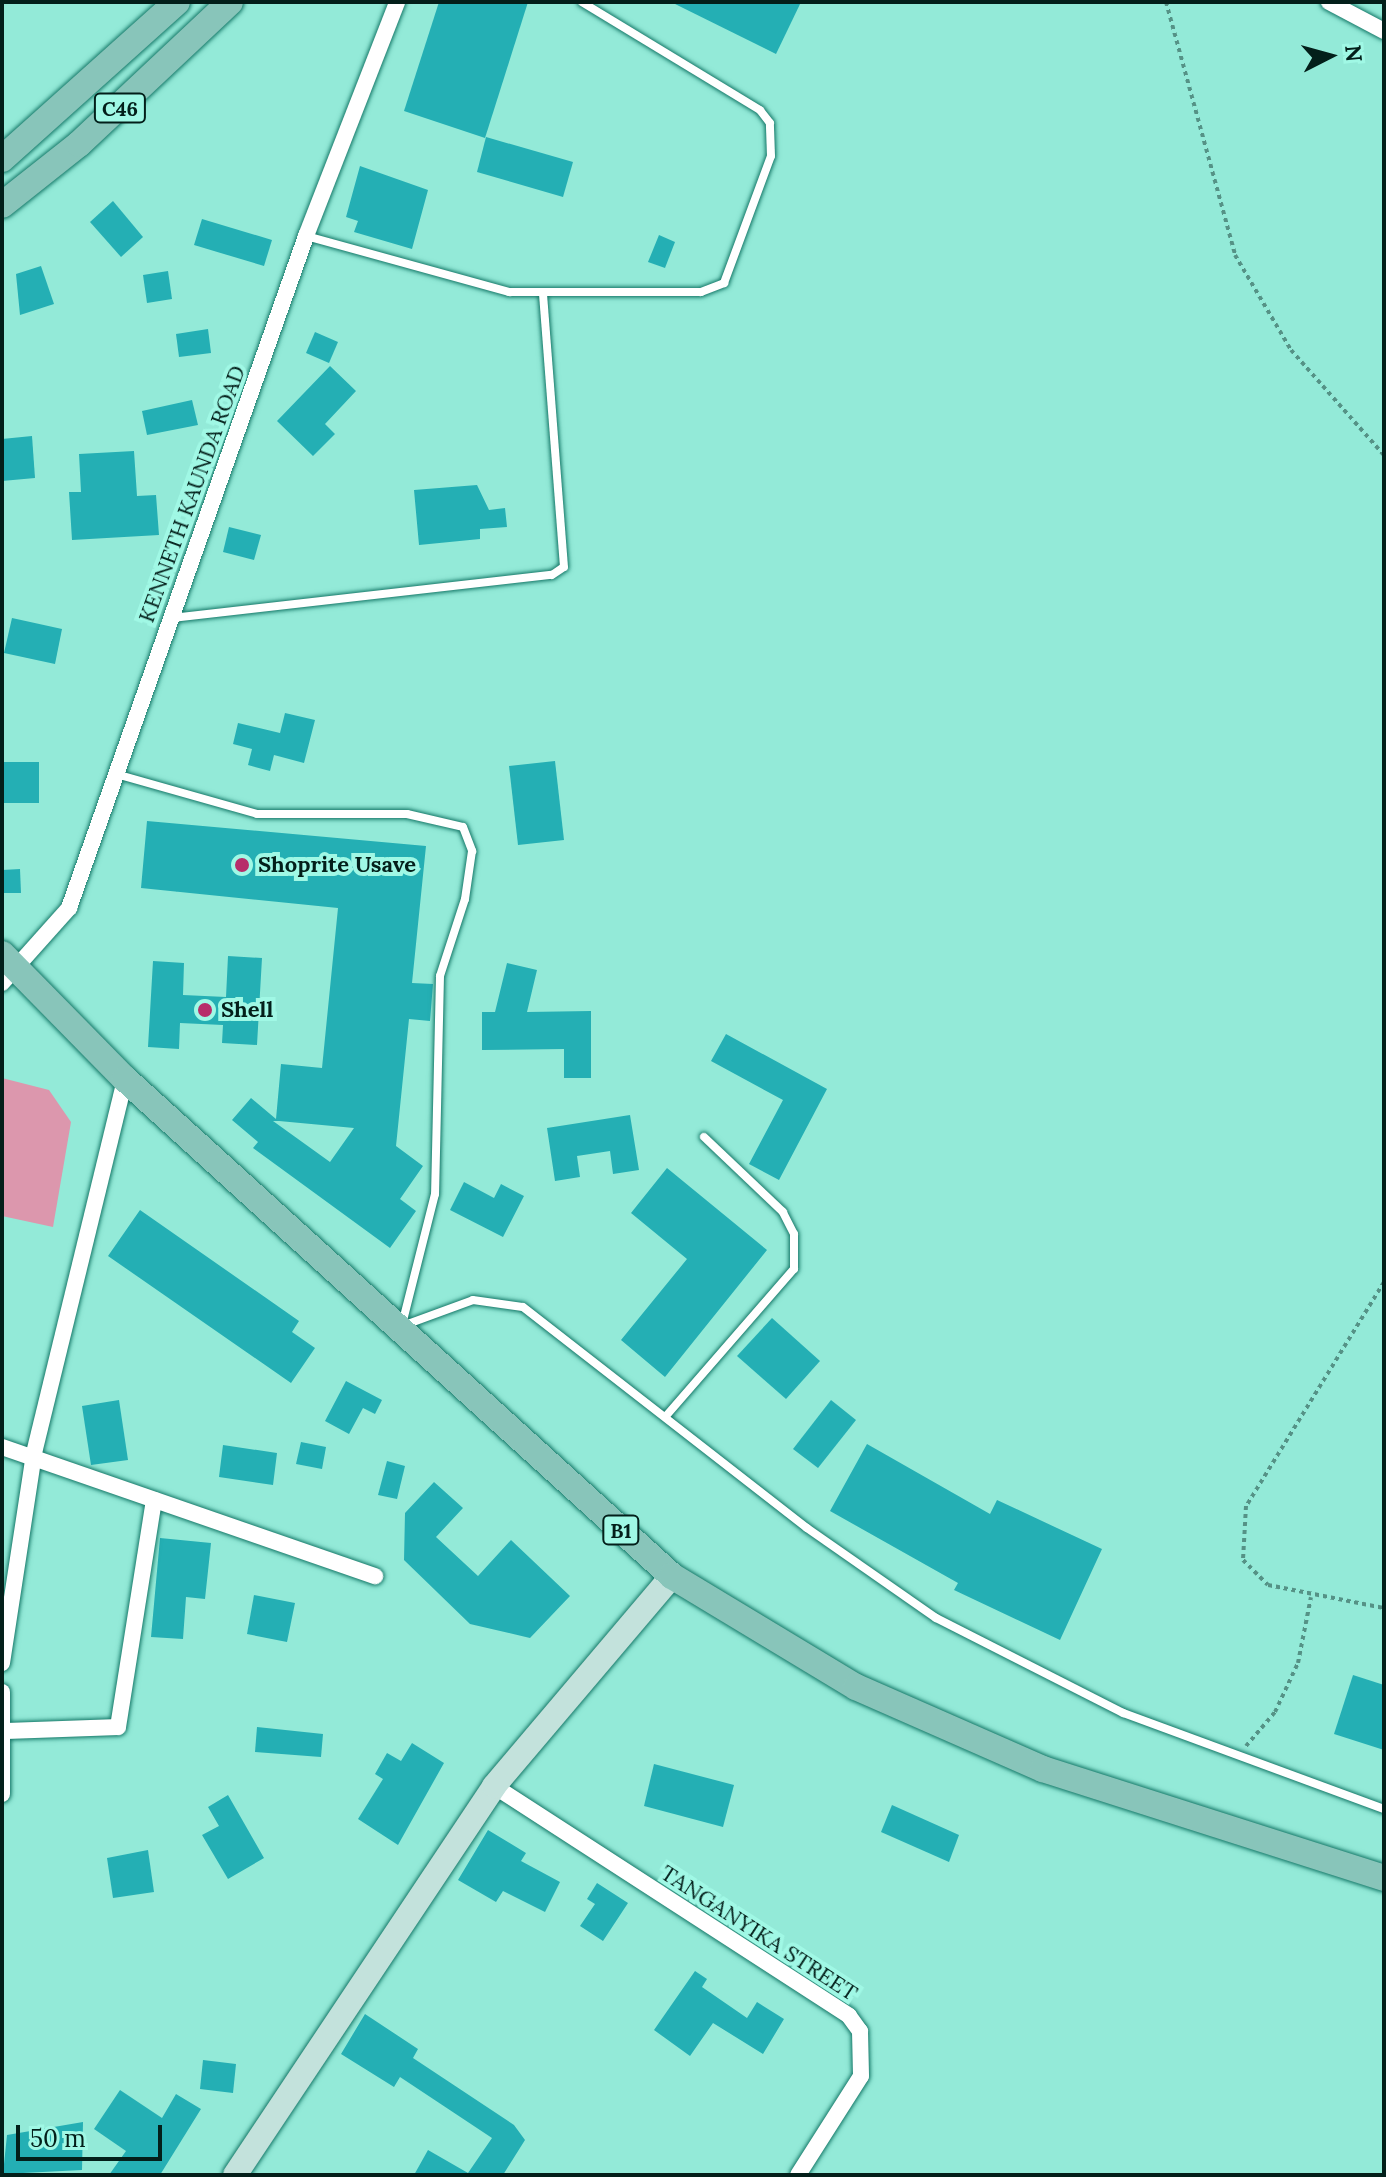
<!DOCTYPE html>
<style>
body{margin:0}
#map{position:relative;width:1386px;height:2177px;overflow:hidden;background:#93ead8;font-family:Lora,serif}
div>[style]{position:absolute}
.green>*{inset:0;background:#dc97ad}
.building>*{inset:0;background:#24afb4}
.path>*{height:4px;margin-top:-2px;transform-origin:0;background:repeating-linear-gradient(90deg,#559286 0 4px,transparent 0 8px)}
.roads{filter:drop-shadow(0 0 2px #157868) drop-shadow(0 0 2px #157868)}
.lane>*{height:8px;margin:-4px;padding:0 4px;transform-origin:4px;border-radius:4px;background:#fff}
.street>*{height:16px;margin:-8px;padding:0 8px;transform-origin:8px;border-radius:8px;background:#fff}
.secondary>*{height:24px;margin:-12px;padding:0 12px;transform-origin:12px;border-radius:12px;background:#c3e2dc}
.primary>*{height:26px;margin:-13px;padding:0 13px;transform-origin:13px;border-radius:13px;background:#88c5ba}
.dots>*{width:22px;height:22px;translate:-50% -50%;box-sizing:border-box;border:4px solid #a0f8e5;border-radius:50%}
span{translate:-50% -50%;white-space:nowrap;text-align:center;line-height:1.15;-webkit-text-stroke:8px #a0f8e5;paint-order:stroke}
.shield-label span{padding:2px 6px;background:#a0f8e5;border:2px solid;border-radius:6px;-webkit-text-stroke-width:0}
.shield-label{font-size:20px;color:#031f1a;font-weight:700}
.street-label{font-size:22px;color:#031f1a}
.poi-label{font-size:22px;color:#031f1a;font-weight:700}
.left{translate:0 -50%;text-align:left}
.frame{position:absolute;inset:0;border:4px solid #031f1a;pointer-events:none}
.north{position:absolute;left:1290px;top:16px;width:80px;height:80px;-webkit-text-stroke:6px #a0f8e5;paint-order:stroke;rotate:84deg;font-size:22px;font-weight:700;line-height:32px;text-align:center;color:#031f1a}
.north::after{content:'';display:block;margin:auto;width:28px;height:36px;background:#031f1a;clip-path:polygon(50% 0,100% 100%,50% 72%,0 100%)}
.scale{position:absolute;left:16px;top:2125px;width:146px;height:36px;box-sizing:border-box;border:4px solid #031f1a;border-top:0;padding-left:10px;font-size:24px;line-height:28px;white-space:nowrap;color:#031f1a;-webkit-text-stroke:6px #a0f8e5;paint-order:stroke}
</style>
<div id="map">
<div class="green">
<i style="clip-path:polygon(2px 1078px,49px 1090px,71px 1122px,53px 1227px,2px 1216px)"></i>
</div>
<div class="building">
<i style="clip-path:polygon(439px 2px,528px 2px,485px 138px,404px 111px)"></i>
<i style="clip-path:polygon(671px 2px,801px 2px,776px 54px)"></i>
<i style="clip-path:polygon(486px 137px,573px 162px,563px 197px,477px 172px)"></i>
<i style="clip-path:polygon(360px 166px,428px 190px,412px 249px,354px 232px,358px 221px,346px 217px)"></i>
<i style="clip-path:polygon(113px 201px,143px 237px,121px 257px,90px 222px)"></i>
<i style="clip-path:polygon(202px 219px,272px 240px,264px 266px,194px 245px)"></i>
<i style="clip-path:polygon(659px 235px,675px 242px,665px 268px,648px 262px)"></i>
<i style="clip-path:polygon(41px 266px,54px 304px,20px 315px,16px 274px)"></i>
<i style="clip-path:polygon(168px 271px,172px 299px,147px 303px,143px 275px)"></i>
<i style="clip-path:polygon(208px 329px,211px 353px,179px 357px,176px 334px)"></i>
<i style="clip-path:polygon(315px 332px,338px 342px,329px 363px,306px 353px)"></i>
<i style="clip-path:polygon(330px 366px,356px 391px,325px 424px,335px 434px,313px 456px,277px 421px)"></i>
<i style="clip-path:polygon(192px 400px,198px 425px,147px 435px,142px 411px)"></i>
<i style="clip-path:polygon(32px 436px,35px 478px,2px 481px,2px 439px)"></i>
<i style="clip-path:polygon(134px 451px,137px 496px,156px 495px,159px 535px,72px 540px,69px 492px,81px 492px,79px 454px)"></i>
<i style="clip-path:polygon(477px 485px,489px 510px,505px 508px,507px 527px,480px 529px,480px 539px,419px 545px,414px 490px)"></i>
<i style="clip-path:polygon(229px 527px,261px 535px,254px 560px,223px 552px)"></i>
<i style="clip-path:polygon(12px 618px,62px 629px,55px 664px,4px 653px)"></i>
<i style="clip-path:polygon(285px 713px,315px 720px,304px 763px,274px 755px,270px 771px,248px 765px,252px 749px,233px 744px,238px 723px,280px 733px)"></i>
<i style="clip-path:polygon(555px 761px,564px 840px,518px 845px,509px 766px)"></i>
<i style="clip-path:polygon(4px 762px,39px 762px,39px 803px,4px 803px)"></i>
<i style="clip-path:polygon(evenodd,147px 821px,426px 846px,412px 983px,433px 984px,430px 1021px,409px 1019px,396px 1146px,423px 1166px,400px 1199px,416px 1211px,390px 1248px,253px 1148px,258px 1142px,232px 1120px,251px 1098px,276px 1119px,281px 1064px,322px 1068px,338px 908px,141px 888px,147px 821px,273px 1121px,279px 1121px,354px 1128px,330px 1162px,273px 1121px)"></i>
<i style="clip-path:polygon(20px 869px,21px 893px,2px 893px,2px 870px)"></i>
<i style="clip-path:polygon(228px 956px,262px 958px,257px 1045px,222px 1043px,223px 1025px,180px 1023px,179px 1049px,148px 1047px,153px 961px,184px 963px,183px 995px,226px 997px)"></i>
<i style="clip-path:polygon(507px 963px,537px 970px,527px 1012px,591px 1011px,591px 1078px,564px 1078px,564px 1049px,482px 1050px,482px 1012px,495px 1012px)"></i>
<i style="clip-path:polygon(726px 1034px,827px 1089px,779px 1180px,749px 1164px,783px 1100px,711px 1061px)"></i>
<i style="clip-path:polygon(630px 1115px,639px 1170px,613px 1174px,610px 1151px,577px 1156px,580px 1177px,555px 1181px,547px 1128px)"></i>
<i style="clip-path:polygon(667px 1168px,767px 1250px,665px 1377px,621px 1340px,687px 1259px,631px 1213px)"></i>
<i style="clip-path:polygon(464px 1182px,494px 1198px,501px 1184px,524px 1196px,503px 1237px,450px 1210px)"></i>
<i style="clip-path:polygon(140px 1210px,299px 1321px,292px 1332px,315px 1348px,291px 1383px,108px 1256px)"></i>
<i style="clip-path:polygon(772px 1318px,820px 1361px,786px 1399px,737px 1356px)"></i>
<i style="clip-path:polygon(346px 1381px,382px 1400px,375px 1414px,363px 1408px,349px 1434px,325px 1421px)"></i>
<i style="clip-path:polygon(119px 1400px,128px 1460px,91px 1465px,82px 1406px)"></i>
<i style="clip-path:polygon(831px 1400px,856px 1420px,818px 1468px,793px 1449px)"></i>
<i style="clip-path:polygon(301px 1442px,326px 1447px,322px 1469px,296px 1464px)"></i>
<i style="clip-path:polygon(867px 1444px,990px 1514px,997px 1500px,1102px 1549px,1060px 1640px,954px 1590px,958px 1583px,830px 1511px)"></i>
<i style="clip-path:polygon(223px 1445px,277px 1453px,273px 1485px,219px 1477px)"></i>
<i style="clip-path:polygon(387px 1461px,405px 1466px,397px 1499px,378px 1495px)"></i>
<i style="clip-path:polygon(434px 1482px,463px 1508px,436px 1537px,478px 1576px,511px 1540px,570px 1596px,530px 1638px,470px 1624px,404px 1560px,405px 1513px)"></i>
<i style="clip-path:polygon(160px 1538px,211px 1543px,205px 1599px,186px 1597px,183px 1639px,151px 1637px)"></i>
<i style="clip-path:polygon(254px 1595px,295px 1603px,287px 1642px,247px 1634px)"></i>
<i style="clip-path:polygon(1353px 1675px,1384px 1685px,1384px 1750px,1334px 1734px)"></i>
<i style="clip-path:polygon(257px 1727px,323px 1734px,321px 1757px,255px 1752px)"></i>
<i style="clip-path:polygon(412px 1743px,444px 1763px,398px 1845px,358px 1819px,383px 1779px,375px 1774px,387px 1753px,401px 1761px)"></i>
<i style="clip-path:polygon(654px 1764px,734px 1785px,723px 1827px,644px 1806px)"></i>
<i style="clip-path:polygon(228px 1795px,264px 1858px,228px 1879px,202px 1835px,219px 1826px,208px 1807px)"></i>
<i style="clip-path:polygon(892px 1805px,959px 1835px,949px 1862px,881px 1832px)"></i>
<i style="clip-path:polygon(488px 1830px,526px 1853px,521px 1861px,560px 1882px,545px 1912px,503px 1891px,496px 1902px,458px 1880px)"></i>
<i style="clip-path:polygon(148px 1850px,154px 1892px,113px 1898px,107px 1858px)"></i>
<i style="clip-path:polygon(597px 1883px,628px 1903px,603px 1941px,580px 1926px,595px 1904px,587px 1899px)"></i>
<i style="clip-path:polygon(695px 1971px,707px 1979px,702px 1987px,747px 2018px,757px 2002px,784px 2019px,763px 2054px,713px 2023px,690px 2056px,654px 2030px)"></i>
<i style="clip-path:polygon(365px 2014px,418px 2049px,413px 2058px,514px 2125px,525px 2140px,503px 2175px,414px 2175px,428px 2150px,468px 2173px,492px 2138px,400px 2077px,394px 2087px,341px 2054px)"></i>
<i style="clip-path:polygon(203px 2060px,236px 2064px,233px 2093px,200px 2089px)"></i>
<i style="clip-path:polygon(120px 2090px,162px 2118px,176px 2094px,201px 2109px,160px 2175px,109px 2175px,126px 2151px,94px 2129px)"></i>
<i style="clip-path:polygon(83px 2122px,82px 2170px,3px 2174px,7px 2135px)"></i>
</div>
<div class="path">
<i style="left:1166px;top:2px;width:262px;rotate:74.7deg"></i>
<i style="left:1235px;top:255px;width:110px;rotate:59.5deg"></i>
<i style="left:1291px;top:350px;width:140px;rotate:48.5deg"></i>
<i style="left:1384px;top:1282px;width:263px;rotate:121.6deg"></i>
<i style="left:1246px;top:1506px;width:54px;rotate:93.2deg"></i>
<i style="left:1243px;top:1560px;width:35px;rotate:45deg"></i>
<i style="left:1268px;top:1585px;width:118px;rotate:11.2deg"></i>
<i style="left:1246px;top:1746px;width:45px;rotate:-49.5deg"></i>
<i style="left:1275px;top:1712px;width:54px;rotate:-64.9deg"></i>
<i style="left:1298px;top:1663px;width:67px;rotate:-78.9deg"></i>
</div>
<div class="roads">
<div class="lane">
<i style="left:306px;top:236px;width:211px;rotate:15.4deg"></i>
<i style="left:509px;top:292px;width:192px"></i>
<i style="left:701px;top:292px;width:25px;rotate:-21deg"></i>
<i style="left:724px;top:283px;width:135px;rotate:-69.7deg"></i>
<i style="left:771px;top:156px;width:33px;rotate:-92deg"></i>
<i style="left:770px;top:123px;width:16px;rotate:-128deg"></i>
<i style="left:760px;top:110px;width:208px;rotate:-148.8deg"></i>
<i style="left:172px;top:618px;width:382px;rotate:-6.5deg"></i>
<i style="left:552px;top:575px;width:14px;rotate:-34deg"></i>
<i style="left:564px;top:567px;width:273px;rotate:-94.4deg"></i>
<i style="left:116px;top:774px;width:147px;rotate:15.8deg"></i>
<i style="left:257px;top:814px;width:150px"></i>
<i style="left:407px;top:814px;width:57px;rotate:13.1deg"></i>
<i style="left:463px;top:827px;width:26px;rotate:69deg"></i>
<i style="left:472px;top:851px;width:49px;rotate:98.3deg"></i>
<i style="left:465px;top:899px;width:81px;rotate:108deg"></i>
<i style="left:440px;top:976px;width:218px;rotate:91.3deg"></i>
<i style="left:435px;top:1194px;width:134px;rotate:104.2deg"></i>
<i style="left:405px;top:1325px;width:72px;rotate:-20.2deg"></i>
<i style="left:473px;top:1300px;width:50px;rotate:8deg"></i>
<i style="left:523px;top:1307px;width:360px;rotate:37.9deg"></i>
<i style="left:807px;top:1528px;width:157px;rotate:34.9deg"></i>
<i style="left:936px;top:1618px;width:210px;rotate:26.9deg"></i>
<i style="left:1123px;top:1713px;width:278px;rotate:20.2deg"></i>
<i style="left:666px;top:1416px;width:195px;rotate:-49deg"></i>
<i style="left:794px;top:1269px;width:35px;rotate:-90deg"></i>
<i style="left:794px;top:1234px;width:25px;rotate:-117deg"></i>
<i style="left:783px;top:1212px;width:109px;rotate:-136.5deg"></i>
</div>
<div class="street">
<i style="left:1329px;top:2px;width:62px;rotate:27.8deg"></i>
<i style="left:2px;top:983px;width:101px;rotate:-48.2deg"></i>
<i style="left:69px;top:908px;width:713px;rotate:-70.57deg"></i>
<i style="left:306px;top:236px;width:251px;rotate:-68.7deg"></i>
<i style="left:2px;top:1447px;width:395px;rotate:19.1deg"></i>
<i style="left:2px;top:1663px;width:212px;rotate:-81.3deg"></i>
<i style="left:34px;top:1453px;width:385px;rotate:-76.3deg"></i>
<i style="left:2px;top:1692px;width:102px;rotate:90deg"></i>
<i style="left:7px;top:1731px;width:111px;rotate:-2.1deg"></i>
<i style="left:118px;top:1727px;width:230px;rotate:-81deg"></i>
<i style="left:494px;top:1786px;width:423px;rotate:32.9deg"></i>
<i style="left:849px;top:2016px;width:19px;rotate:54deg"></i>
<i style="left:860px;top:2031px;width:45px;rotate:88.7deg"></i>
<i style="left:861px;top:2076px;width:117px;rotate:122.5deg"></i>
</div>
<div class="secondary">
<i style="left:235px;top:2175px;width:467px;rotate:-56.3deg"></i>
<i style="left:494px;top:1786px;width:275px;rotate:-49.7deg"></i>
</div>
<div class="primary">
<i style="left:2px;top:159px;width:235px;rotate:-41.9deg"></i>
<i style="left:2px;top:205px;width:98px;rotate:-38.4deg"></i>
<i style="left:79px;top:144px;width:207px;rotate:-43.2deg"></i>
<i style="left:2px;top:954px;width:175px;rotate:45.5deg"></i>
<i style="left:125px;top:1079px;width:739px;rotate:42.26deg"></i>
<i style="left:672px;top:1576px;width:215px;rotate:31.1deg"></i>
<i style="left:856px;top:1687px;width:204px;rotate:23.7deg"></i>
<i style="left:1043px;top:1769px;width:358px;rotate:17.7deg"></i>
</div>
</div>
<div class="dots">
<i style="left:242px;top:865px;background:#b72e6a"></i>
<i style="left:205px;top:1010px;background:#b72e6a"></i>
</div>
<div class="shield-label">
<span style="left:120px;top:108px">C46</span>
<span style="left:621px;top:1530px">B1</span>
</div>
<div class="street-label">
<span style="left:192px;top:494px;rotate:-70deg">KENNETH KAUNDA ROAD</span>
<span style="left:759px;top:1933px;rotate:33deg">TANGANYIKA STREET</span>
</div>
<div class="poi-label">
<span class="left" style="left:258px;top:865px">Shoprite Usave</span>
<span class="left" style="left:221px;top:1010px">Shell</span>
</div>
<div class="frame"></div>
<div class="north">N</div>
<div class="scale">50 m</div>
</div>
